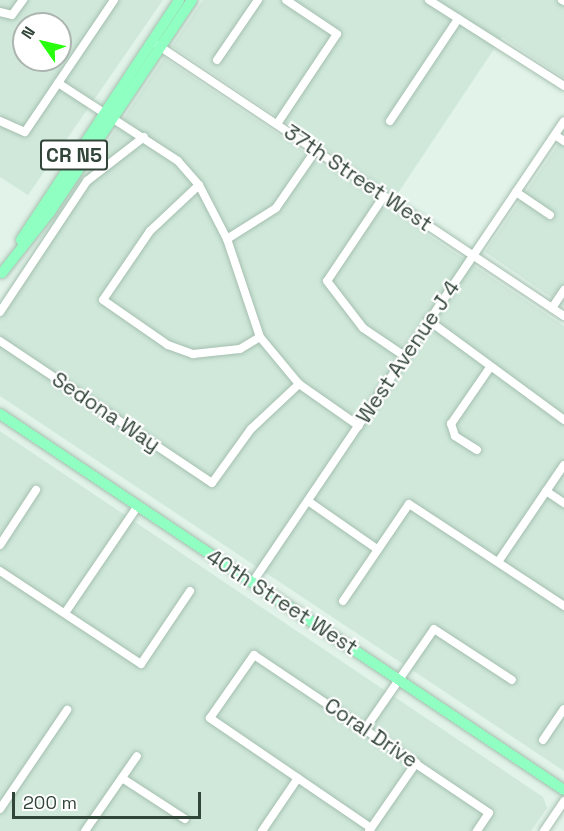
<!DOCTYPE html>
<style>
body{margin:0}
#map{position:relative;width:564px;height:831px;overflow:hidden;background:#e2f3e9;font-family:"Space Grotesk",sans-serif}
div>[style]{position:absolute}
.residential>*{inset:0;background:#cfe8da}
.roads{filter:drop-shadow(0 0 2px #a4bfaf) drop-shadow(0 0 2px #a4bfaf)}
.minor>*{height:8px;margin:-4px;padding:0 4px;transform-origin:4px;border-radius:4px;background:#fff}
.major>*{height:10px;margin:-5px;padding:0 5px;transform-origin:5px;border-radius:5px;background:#8fffc2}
span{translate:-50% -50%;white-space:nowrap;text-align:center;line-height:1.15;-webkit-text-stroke:4.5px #fff;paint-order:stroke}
.shield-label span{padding:2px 4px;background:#fff;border:2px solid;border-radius:4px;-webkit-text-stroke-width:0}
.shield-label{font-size:20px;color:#324539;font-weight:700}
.street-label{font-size:21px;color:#324539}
.north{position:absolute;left:12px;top:12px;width:60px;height:60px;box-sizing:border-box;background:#fff;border:2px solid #adb5b0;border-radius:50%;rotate:304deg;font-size:16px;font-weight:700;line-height:24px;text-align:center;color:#324539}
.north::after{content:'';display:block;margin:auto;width:21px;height:27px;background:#27ff0d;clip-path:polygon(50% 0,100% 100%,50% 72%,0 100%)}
.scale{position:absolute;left:12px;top:792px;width:189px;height:27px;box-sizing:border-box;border:3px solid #324539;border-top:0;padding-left:8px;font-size:18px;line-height:21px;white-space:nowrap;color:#324539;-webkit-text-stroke:4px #fff;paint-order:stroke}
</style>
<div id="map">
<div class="residential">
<i style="clip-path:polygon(evenodd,0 0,163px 0,28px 195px,0 177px,0 0,24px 24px,60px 24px,60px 60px,24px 60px,24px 24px)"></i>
<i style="clip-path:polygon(203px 0,564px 0,564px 78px,502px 37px,396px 196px,172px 46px)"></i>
<i style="clip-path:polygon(164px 58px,564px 326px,564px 771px,0 396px,0 303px)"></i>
<i style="clip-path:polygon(564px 136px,564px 306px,485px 252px)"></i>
<i style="clip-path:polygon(0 431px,543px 797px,547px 808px,531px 831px,0 831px)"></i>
</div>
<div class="roads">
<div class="minor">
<i style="left:429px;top:0;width:160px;rotate:32.5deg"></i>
<i style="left:562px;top:0;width:2px;rotate:27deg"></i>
<i style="left:0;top:12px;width:12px;rotate:14deg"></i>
<i style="left:12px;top:15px;width:19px;rotate:-54deg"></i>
<i style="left:156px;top:44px;width:490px;rotate:33.7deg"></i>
<i style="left:217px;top:60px;width:73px;rotate:-55.7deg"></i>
<i style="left:58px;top:83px;width:143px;rotate:33deg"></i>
<i style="left:178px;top:161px;width:32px;rotate:49deg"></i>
<i style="left:199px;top:185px;width:61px;rotate:62.6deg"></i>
<i style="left:227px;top:239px;width:103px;rotate:71.4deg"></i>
<i style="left:260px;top:337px;width:61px;rotate:50.3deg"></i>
<i style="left:299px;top:384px;width:73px;rotate:35deg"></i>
<i style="left:0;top:121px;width:27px;rotate:24deg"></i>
<i style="left:25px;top:132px;width:159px;rotate:-56deg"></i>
<i style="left:390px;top:121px;width:123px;rotate:-56.3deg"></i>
<i style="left:277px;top:124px;width:108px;rotate:-56.3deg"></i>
<i style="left:337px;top:34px;width:61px;rotate:-146.3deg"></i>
<i style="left:555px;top:135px;width:11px;rotate:34deg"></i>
<i style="left:199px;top:185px;width:67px;rotate:136.8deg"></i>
<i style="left:150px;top:231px;width:83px;rotate:124.3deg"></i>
<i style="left:103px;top:300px;width:79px;rotate:34.7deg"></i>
<i style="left:168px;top:345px;width:27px;rotate:20deg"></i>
<i style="left:193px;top:354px;width:47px;rotate:-6.1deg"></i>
<i style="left:240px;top:349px;width:23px;rotate:-31deg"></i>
<i style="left:516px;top:192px;width:41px;rotate:34.1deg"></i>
<i style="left:384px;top:196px;width:102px;rotate:123.8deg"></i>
<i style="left:327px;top:281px;width:59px;rotate:52.5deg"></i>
<i style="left:363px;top:328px;width:48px;rotate:34deg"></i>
<i style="left:227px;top:239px;width:58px;rotate:-32.3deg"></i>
<i style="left:276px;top:208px;width:70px;rotate:-55.4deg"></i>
<i style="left:552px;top:308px;width:22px;rotate:-56deg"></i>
<i style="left:0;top:312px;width:157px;rotate:-56.4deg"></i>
<i style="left:87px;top:181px;width:72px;rotate:-37.7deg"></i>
<i style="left:428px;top:320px;width:169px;rotate:36.3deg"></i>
<i style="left:0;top:341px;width:255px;rotate:33.8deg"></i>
<i style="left:212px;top:483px;width:67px;rotate:-54.2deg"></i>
<i style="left:251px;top:429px;width:66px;rotate:-43.2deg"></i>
<i style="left:477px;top:450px;width:26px;rotate:-148deg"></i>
<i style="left:455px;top:436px;width:13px;rotate:-108deg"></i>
<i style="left:451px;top:424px;width:67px;rotate:-55.4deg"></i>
<i style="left:546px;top:491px;width:22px;rotate:34deg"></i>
<i style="left:308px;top:501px;width:84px;rotate:34.8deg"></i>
<i style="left:0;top:545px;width:66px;rotate:-56.8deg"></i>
<i style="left:498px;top:562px;width:117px;rotate:-55.8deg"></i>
<i style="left:0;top:571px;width:169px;rotate:33.4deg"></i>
<i style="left:141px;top:664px;width:88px;rotate:-56.1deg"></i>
<i style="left:252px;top:583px;width:557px;rotate:-55.97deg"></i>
<i style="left:343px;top:601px;width:117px;rotate:-55.8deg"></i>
<i style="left:409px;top:504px;width:186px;rotate:33.3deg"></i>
<i style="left:65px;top:613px;width:128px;rotate:-55.8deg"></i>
<i style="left:365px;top:729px;width:121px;rotate:-55.4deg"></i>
<i style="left:434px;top:629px;width:93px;rotate:33.2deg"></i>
<i style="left:543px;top:740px;width:37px;rotate:-56deg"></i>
<i style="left:122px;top:778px;width:75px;rotate:33.1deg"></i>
<i style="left:0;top:809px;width:120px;rotate:-55.9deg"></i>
<i style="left:371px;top:828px;width:195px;rotate:-145.7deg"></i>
<i style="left:210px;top:718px;width:77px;rotate:-55.1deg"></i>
<i style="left:254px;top:655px;width:283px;rotate:33.9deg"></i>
<i style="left:489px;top:813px;width:22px;rotate:124deg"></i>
<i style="left:85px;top:831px;width:91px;rotate:-55.3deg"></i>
<i style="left:262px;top:831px;width:64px;rotate:-55.8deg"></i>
<i style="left:369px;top:831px;width:83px;rotate:-55.3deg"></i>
<i style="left:544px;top:831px;width:36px;rotate:-56deg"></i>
</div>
<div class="major">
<i style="left:21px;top:240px;width:287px;rotate:-56.6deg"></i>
<i style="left:2px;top:273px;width:78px;rotate:-51.8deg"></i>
<i style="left:50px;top:212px;width:255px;rotate:-56.2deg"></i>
<i style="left:0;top:414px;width:678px;rotate:33.69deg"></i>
</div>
</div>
<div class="shield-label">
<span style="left:74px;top:155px">CR N5</span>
</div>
<div class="street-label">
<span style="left:358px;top:178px;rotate:34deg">37th Street West</span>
<span style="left:408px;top:352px;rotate:-56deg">West Avenue J 4</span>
<span style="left:106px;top:412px;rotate:34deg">Sedona Way</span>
<span style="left:282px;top:602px;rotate:33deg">40th Street West</span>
<span style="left:371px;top:733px;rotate:34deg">Coral Drive</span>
</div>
<div class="north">N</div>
<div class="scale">200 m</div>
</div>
